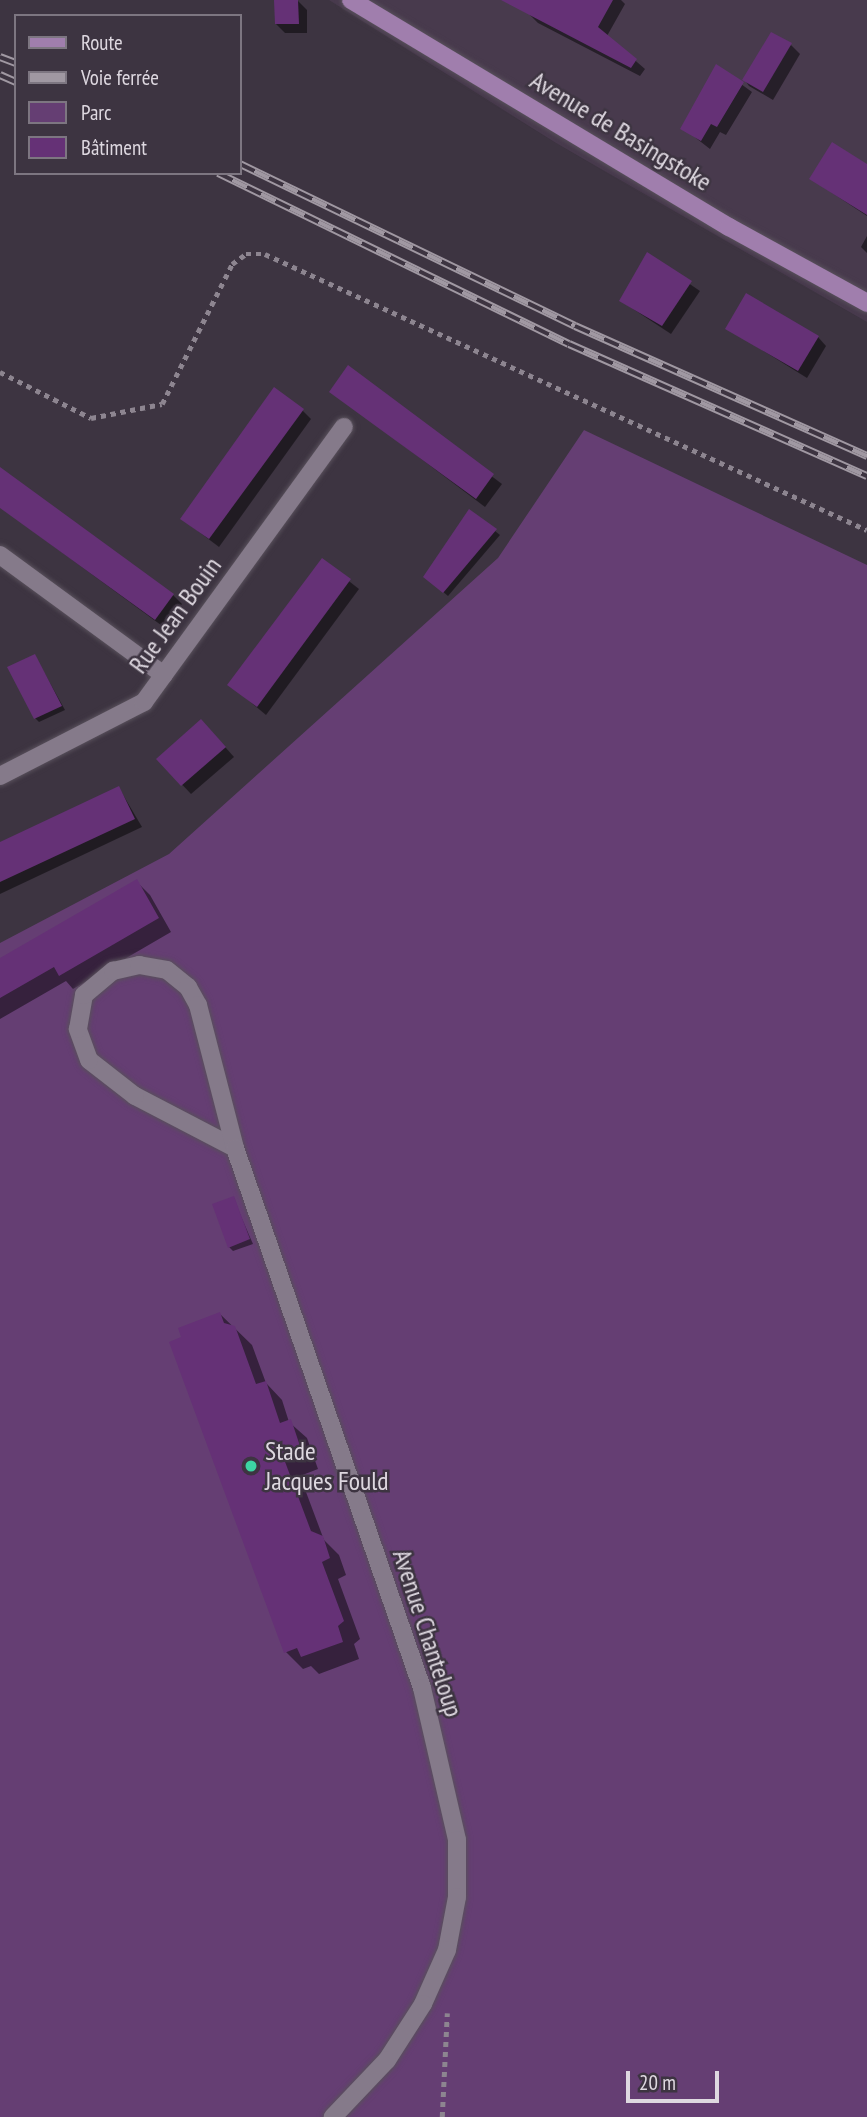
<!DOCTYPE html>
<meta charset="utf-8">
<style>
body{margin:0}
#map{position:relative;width:867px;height:2117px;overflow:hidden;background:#3d3441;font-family:"PT Sans Narrow",sans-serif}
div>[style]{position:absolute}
.built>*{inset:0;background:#483a4d}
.green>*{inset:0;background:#653e73}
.shadow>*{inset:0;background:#0007}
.building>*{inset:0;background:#653176}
.path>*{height:4.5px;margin-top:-2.25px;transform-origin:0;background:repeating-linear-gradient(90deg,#8d8590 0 5px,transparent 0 10px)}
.roads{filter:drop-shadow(0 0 2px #58505b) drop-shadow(0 0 2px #58505b)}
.service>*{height:18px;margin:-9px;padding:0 9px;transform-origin:9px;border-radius:9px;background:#857a8a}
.minor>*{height:18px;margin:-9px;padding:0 9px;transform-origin:9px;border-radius:9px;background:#857a8a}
.primary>*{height:18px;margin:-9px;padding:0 9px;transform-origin:9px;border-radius:9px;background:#a07ead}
.rail>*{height:8px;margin-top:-4px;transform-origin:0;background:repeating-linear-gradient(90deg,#3d3441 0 16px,#a098a2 0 32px);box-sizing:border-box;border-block:2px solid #a098a2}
.dots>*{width:19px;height:19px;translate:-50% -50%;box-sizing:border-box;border:4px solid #3d3441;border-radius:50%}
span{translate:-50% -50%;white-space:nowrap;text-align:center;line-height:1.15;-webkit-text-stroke:5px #3d3441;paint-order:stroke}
.street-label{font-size:26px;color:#ded8e0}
.poi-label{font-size:26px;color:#ded8e0}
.left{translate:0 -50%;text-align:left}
.legend{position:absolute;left:14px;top:14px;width:228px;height:161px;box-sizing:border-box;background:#3d3441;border:2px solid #7d7681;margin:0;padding:9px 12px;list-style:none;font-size:21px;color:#ded8e0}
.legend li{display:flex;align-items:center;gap:14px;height:35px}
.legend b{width:35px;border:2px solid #7d7681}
.scale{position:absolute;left:626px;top:2071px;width:93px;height:32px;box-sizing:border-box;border:4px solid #ded8e0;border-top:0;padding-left:9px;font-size:21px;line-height:24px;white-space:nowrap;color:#ded8e0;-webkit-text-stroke:5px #3d3441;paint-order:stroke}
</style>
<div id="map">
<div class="built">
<i style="clip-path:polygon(329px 0,867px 0,867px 322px,556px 143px)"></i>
</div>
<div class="green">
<i style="clip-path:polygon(584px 430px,867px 565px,867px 2117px,0 2117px,0 943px,169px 854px,498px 558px)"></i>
</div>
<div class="shadow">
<i style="clip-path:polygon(537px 0,621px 0,625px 4px,607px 36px,645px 69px,640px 76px,538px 23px,529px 14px)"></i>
<i style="clip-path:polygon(298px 1px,307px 10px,307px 33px,285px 33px,276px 24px)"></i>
<i style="clip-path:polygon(791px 45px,800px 54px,773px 100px,749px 86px,744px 79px)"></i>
<i style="clip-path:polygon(716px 66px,752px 92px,726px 135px,720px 132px,710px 149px,683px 128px)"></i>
<i style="clip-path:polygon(867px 164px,867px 216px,811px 179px)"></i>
<i style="clip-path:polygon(867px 236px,867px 253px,861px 247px)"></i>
<i style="clip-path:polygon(647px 255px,700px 291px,671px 334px,621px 301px)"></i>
<i style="clip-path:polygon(727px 328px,818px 337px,826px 346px,807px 378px)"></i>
<i style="clip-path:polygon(348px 368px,502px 484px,485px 507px,331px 391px)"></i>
<i style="clip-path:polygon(302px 410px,311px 419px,219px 547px,182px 519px)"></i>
<i style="clip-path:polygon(0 469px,173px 595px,182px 604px,165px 628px,0 507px)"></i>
<i style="clip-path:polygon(470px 511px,500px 535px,448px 596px,430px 581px)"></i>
<i style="clip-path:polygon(322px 560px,359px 589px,266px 715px,230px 685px)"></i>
<i style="clip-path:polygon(35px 656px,65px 710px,39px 722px,35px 718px)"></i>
<i style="clip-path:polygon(210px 730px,234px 757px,191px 794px,158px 759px)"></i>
<i style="clip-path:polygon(119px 788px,142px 827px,0 894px,0 844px)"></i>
<i style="clip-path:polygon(136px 881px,150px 895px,171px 932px,73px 989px,66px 981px,0 1019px,0 960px)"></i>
<i style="clip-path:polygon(233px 1198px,253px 1244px,233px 1251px,229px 1247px)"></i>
<i style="clip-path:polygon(220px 1314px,252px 1345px,266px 1383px,282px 1400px,289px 1422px,307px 1438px,318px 1469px,300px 1476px,324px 1540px,339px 1555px,346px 1575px,338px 1579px,360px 1639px,354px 1644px,359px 1659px,319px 1674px,311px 1666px,303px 1669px,286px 1652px,183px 1338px)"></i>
</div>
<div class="building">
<i style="clip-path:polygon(274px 0,298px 0,299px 24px,275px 24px)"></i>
<i style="clip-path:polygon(501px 0,613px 0,598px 27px,637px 59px,631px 68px)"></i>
<i style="clip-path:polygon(771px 32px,792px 43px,763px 92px,742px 80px)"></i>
<i style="clip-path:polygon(716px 64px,744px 82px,717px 127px,711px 124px,701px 141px,680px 129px)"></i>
<i style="clip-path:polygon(832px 142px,867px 164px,867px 215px,809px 179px)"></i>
<i style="clip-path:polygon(647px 252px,692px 281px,662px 326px,619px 301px)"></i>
<i style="clip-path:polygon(746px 293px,819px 336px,798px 371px,725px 329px)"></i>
<i style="clip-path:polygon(348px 365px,494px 474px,476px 499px,329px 392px)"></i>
<i style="clip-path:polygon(274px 387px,304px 409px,209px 539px,180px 519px)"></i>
<i style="clip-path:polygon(0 467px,174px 594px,155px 620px,0 508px)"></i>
<i style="clip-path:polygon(469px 509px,497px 529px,443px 593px,423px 577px)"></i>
<i style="clip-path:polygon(322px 558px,351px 579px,257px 707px,227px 685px)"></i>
<i style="clip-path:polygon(35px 654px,62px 706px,34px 719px,7px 667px)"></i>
<i style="clip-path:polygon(201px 719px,226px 747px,181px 786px,156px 759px)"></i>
<i style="clip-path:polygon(119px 786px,135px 819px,0 882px,0 842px)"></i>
<i style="clip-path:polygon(137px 879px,159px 918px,59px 976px,54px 967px,0 998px,0 958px)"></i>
<i style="clip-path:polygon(234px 1196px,250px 1239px,228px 1248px,212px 1204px)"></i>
<i style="clip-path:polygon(220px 1312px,224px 1323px,235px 1326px,256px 1384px,266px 1381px,280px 1423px,291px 1419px,302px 1452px,284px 1459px,311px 1531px,323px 1536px,330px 1558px,322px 1562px,344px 1621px,338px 1626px,343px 1642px,301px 1657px,297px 1648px,284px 1653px,169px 1342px,181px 1337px,178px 1328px)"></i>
</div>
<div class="path">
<i style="left:0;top:372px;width:102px;rotate:26.8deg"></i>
<i style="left:91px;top:418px;width:72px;rotate:-11.2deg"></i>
<i style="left:162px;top:404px;width:157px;rotate:-63.4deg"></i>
<i style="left:232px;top:264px;width:17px;rotate:-36deg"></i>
<i style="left:246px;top:254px;width:19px"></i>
<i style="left:265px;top:254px;width:662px;rotate:24.63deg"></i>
<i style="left:442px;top:2117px;width:104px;rotate:-87.2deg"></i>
</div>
<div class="roads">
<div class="service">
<i style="left:235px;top:1148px;width:113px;rotate:-152.5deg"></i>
<i style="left:135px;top:1096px;width:58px;rotate:-142deg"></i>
<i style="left:89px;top:1060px;width:33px;rotate:-110deg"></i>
<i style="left:78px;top:1029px;width:35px;rotate:-80deg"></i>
<i style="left:84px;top:995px;width:38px;rotate:-40deg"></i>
<i style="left:113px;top:971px;width:27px;rotate:-13deg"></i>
<i style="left:139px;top:965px;width:28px;rotate:10deg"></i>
<i style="left:167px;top:970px;width:27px;rotate:39deg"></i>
<i style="left:188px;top:987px;width:21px;rotate:61deg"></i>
<i style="left:198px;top:1005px;width:148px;rotate:75.5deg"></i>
<i style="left:235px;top:1148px;width:571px;rotate:70.9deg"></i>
<i style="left:422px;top:1688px;width:156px;rotate:77deg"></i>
<i style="left:457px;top:1840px;width:57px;rotate:90deg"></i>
<i style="left:457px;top:1897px;width:54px;rotate:100.7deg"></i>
<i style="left:447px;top:1950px;width:59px;rotate:114deg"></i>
<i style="left:423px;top:2004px;width:67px;rotate:122.7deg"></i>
<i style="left:387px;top:2060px;width:79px;rotate:133.5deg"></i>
</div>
<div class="minor">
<i style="left:0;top:555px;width:203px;rotate:36.2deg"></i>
<i style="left:0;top:776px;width:162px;rotate:-27.2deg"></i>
<i style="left:144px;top:702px;width:340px;rotate:-54deg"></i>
</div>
<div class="primary">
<i style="left:351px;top:0;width:441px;rotate:31deg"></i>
<i style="left:729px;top:227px;width:158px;rotate:28.8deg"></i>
</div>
</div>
<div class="rail">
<i style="left:0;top:57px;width:17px;rotate:21deg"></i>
<i style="left:0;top:75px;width:17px;rotate:24deg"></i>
<i style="left:240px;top:164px;width:372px;rotate:25.8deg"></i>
<i style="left:575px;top:326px;width:320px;rotate:24deg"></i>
<i style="left:218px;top:173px;width:390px;rotate:26deg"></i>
<i style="left:569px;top:344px;width:326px;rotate:23.9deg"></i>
</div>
<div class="dots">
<i style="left:251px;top:1466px;background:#3dd4a3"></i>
</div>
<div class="street-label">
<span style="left:621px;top:131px;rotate:31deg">Avenue de Basingstoke</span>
<span style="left:175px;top:615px;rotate:-54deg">Rue Jean Bouin</span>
<span style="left:428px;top:1633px;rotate:72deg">Avenue Chanteloup</span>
</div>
<div class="poi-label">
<span class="left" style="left:265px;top:1466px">Stade<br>Jacques Fould</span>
</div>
<ul class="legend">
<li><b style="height:9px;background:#a07ead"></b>Route</li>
<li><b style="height:9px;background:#a098a2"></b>Voie ferrée</li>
<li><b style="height:19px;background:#653e73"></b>Parc</li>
<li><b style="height:19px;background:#653176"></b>Bâtiment</li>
</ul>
<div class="scale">20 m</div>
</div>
